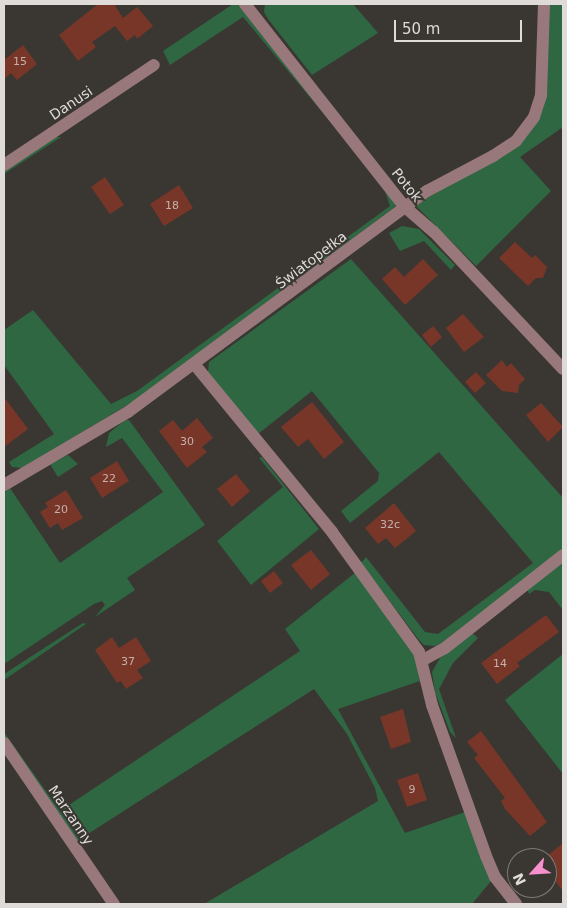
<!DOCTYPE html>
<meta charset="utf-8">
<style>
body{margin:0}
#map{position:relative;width:567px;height:908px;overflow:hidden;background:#3a3733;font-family:"DejaVu Sans",sans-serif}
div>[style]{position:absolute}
.green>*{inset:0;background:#2e6742}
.building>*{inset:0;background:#783628}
.minor>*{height:12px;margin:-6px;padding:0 6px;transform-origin:6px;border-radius:6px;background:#99787c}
span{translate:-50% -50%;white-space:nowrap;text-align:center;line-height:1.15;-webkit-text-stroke:4px #3a3733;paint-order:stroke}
.number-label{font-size:11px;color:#c4b2ad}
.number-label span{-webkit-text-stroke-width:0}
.street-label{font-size:14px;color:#dedbd9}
.frame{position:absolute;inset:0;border:5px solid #dedbd9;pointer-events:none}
.north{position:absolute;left:507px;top:848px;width:50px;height:50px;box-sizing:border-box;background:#3a3733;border:1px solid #7c7975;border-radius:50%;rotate:244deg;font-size:14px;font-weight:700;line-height:20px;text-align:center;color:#dedbd9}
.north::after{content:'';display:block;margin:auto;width:18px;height:22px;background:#f890cd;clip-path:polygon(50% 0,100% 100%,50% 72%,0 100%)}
.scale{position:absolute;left:394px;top:20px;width:128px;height:22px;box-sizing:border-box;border:2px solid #dedbd9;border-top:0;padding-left:6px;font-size:15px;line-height:18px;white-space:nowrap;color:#dedbd9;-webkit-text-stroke:4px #3a3733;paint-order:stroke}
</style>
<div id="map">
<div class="green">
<i style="clip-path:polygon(233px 4px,239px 4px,383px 185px,396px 206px,134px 401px,22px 468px,12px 467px,9px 462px,54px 434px,4px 365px,4px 330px,33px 310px,111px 404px,137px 391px,390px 206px,383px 185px,243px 17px,170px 65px,163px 51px)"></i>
<i style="clip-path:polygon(265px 4px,353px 4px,378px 33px,312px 75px,268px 19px,264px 12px)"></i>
<i style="clip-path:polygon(549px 4px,563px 4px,563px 127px,520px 157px,551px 191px,476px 266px,416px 206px,536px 121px)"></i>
<i style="clip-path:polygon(55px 137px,61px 137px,4px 174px,4px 170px)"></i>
<i style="clip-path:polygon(402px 226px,419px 229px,455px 265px,451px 270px,424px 241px,400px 251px,389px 233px)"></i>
<i style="clip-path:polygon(351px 259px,563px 498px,563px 549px,444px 642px,435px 646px,424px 645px,419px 640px,361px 563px,366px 557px,425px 632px,438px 634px,533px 563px,439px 452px,350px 523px,341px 511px,378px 481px,379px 473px,312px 391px,258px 434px,208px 372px,209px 362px)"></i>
<i style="clip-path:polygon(125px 420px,129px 420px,205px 525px,127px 578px,135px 590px,95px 617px,105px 605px,102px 601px,94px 604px,4px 664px,4px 493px,10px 488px,60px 563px,163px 492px,122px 438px,106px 447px,109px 433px)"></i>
<i style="clip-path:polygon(68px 455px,78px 464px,58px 477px,50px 464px)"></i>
<i style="clip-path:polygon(262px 457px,319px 529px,251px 585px,217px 541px,283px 487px,259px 458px)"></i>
<i style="clip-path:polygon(563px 560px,563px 610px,549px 592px,535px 590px,529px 594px,527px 588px)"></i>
<i style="clip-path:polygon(356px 572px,414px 653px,420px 681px,338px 709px,405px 833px,465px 812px,491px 881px,472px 904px,204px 904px,378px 801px,375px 788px,347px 734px,314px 689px,77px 841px,4px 736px,4px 732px,60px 811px,300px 651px,285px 629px)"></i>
<i style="clip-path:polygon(83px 623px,86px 624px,4px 680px,4px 674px)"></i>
<i style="clip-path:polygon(470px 631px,478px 638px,453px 663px,439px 689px,456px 738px,450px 732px,435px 692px,432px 672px,440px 658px)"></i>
<i style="clip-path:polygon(563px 654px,563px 774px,505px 700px)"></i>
</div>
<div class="building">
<i style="clip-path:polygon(98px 4px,114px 4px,123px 18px,137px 7px,153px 26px,137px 39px,135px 35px,127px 41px,115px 26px,92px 42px,96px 47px,78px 61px,59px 35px)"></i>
<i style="clip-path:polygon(23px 45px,37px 64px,17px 80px,11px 73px,4px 79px,4px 60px)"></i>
<i style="clip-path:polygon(105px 177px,124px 205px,110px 214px,91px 187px)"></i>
<i style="clip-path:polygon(179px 185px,193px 208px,164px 226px,150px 204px)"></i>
<i style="clip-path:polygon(515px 242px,532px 258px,535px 255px,547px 267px,543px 278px,536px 278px,528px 286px,499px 258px)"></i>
<i style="clip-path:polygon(423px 259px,438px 275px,405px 305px,382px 279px,395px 267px,404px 277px)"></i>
<i style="clip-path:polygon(463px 314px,484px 337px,464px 352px,446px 328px)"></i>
<i style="clip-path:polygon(433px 326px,442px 337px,431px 347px,422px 335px)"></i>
<i style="clip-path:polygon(502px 360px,507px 367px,511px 363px,525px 379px,519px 385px,518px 393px,502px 391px,486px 375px)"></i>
<i style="clip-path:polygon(476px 372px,486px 383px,475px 393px,465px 382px)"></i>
<i style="clip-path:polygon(4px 397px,28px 429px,4px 447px)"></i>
<i style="clip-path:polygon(312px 402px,344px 442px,324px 459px,308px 439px,298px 447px,281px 427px)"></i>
<i style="clip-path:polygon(541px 403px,563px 427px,548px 442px,526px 415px)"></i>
<i style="clip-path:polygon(197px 418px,213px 438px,202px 447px,207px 452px,187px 468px,159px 431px,173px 420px,182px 431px)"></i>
<i style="clip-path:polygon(117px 461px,129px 481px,102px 498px,90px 478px)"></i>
<i style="clip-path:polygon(236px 474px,250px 491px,232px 507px,217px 489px)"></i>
<i style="clip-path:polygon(66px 490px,83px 518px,62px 530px,58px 523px,50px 528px,40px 512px,48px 507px,45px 503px)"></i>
<i style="clip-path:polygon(394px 503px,416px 531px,395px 548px,386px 538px,378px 544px,365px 528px)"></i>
<i style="clip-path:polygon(311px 550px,330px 574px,311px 590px,291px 565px)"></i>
<i style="clip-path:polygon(274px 571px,283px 583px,270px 593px,261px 581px)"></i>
<i style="clip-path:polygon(546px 615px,559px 632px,517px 663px,520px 666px,497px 684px,481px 663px)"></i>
<i style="clip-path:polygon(112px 637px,119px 648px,136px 637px,151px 661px,137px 670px,143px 678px,126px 689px,121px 681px,117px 683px,95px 650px)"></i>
<i style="clip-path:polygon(403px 709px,411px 742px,391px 749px,380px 717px)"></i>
<i style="clip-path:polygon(481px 731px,547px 822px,530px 836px,505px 809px,501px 801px,505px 798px,474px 758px,478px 755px,467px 742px)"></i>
<i style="clip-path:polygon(418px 773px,427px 800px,407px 807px,397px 780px)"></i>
<i style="clip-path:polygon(563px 843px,563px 891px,547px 871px,547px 856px)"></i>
</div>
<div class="minor">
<i style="left:245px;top:4px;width:258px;rotate:51.8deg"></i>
<i style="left:405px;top:207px;width:38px;rotate:41deg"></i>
<i style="left:434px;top:232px;width:188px;rotate:46.7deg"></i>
<i style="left:4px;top:165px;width:180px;rotate:-33.7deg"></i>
<i style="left:195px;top:365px;width:216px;rotate:50.6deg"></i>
<i style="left:332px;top:532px;width:148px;rotate:54.1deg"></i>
<i style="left:419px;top:652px;width:55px;rotate:76.2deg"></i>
<i style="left:432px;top:705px;width:160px;rotate:70.3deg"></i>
<i style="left:486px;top:856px;width:23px;rotate:67deg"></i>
<i style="left:495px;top:877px;width:34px;rotate:52deg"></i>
<i style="left:4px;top:485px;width:144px;rotate:-30.5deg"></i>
<i style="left:128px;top:412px;width:372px;rotate:-36.5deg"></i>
<i style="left:427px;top:191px;width:75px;rotate:-27.9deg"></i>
<i style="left:493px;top:156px;width:27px;rotate:-33deg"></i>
<i style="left:516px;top:141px;width:30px;rotate:-53deg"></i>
<i style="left:534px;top:117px;width:23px;rotate:-72deg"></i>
<i style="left:541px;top:95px;width:91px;rotate:-88.1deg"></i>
<i style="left:423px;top:660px;width:25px;rotate:-29deg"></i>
<i style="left:445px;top:648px;width:150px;rotate:-38.2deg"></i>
<i style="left:4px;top:743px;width:195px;rotate:55.7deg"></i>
</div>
<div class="number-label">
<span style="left:20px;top:62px">15</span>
<span style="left:172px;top:206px">18</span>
<span style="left:187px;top:442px">30</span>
<span style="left:109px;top:479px">22</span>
<span style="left:61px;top:510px">20</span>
<span style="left:390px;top:525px">32c</span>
<span style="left:128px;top:662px">37</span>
<span style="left:500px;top:664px">14</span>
<span style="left:412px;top:790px">9</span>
</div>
<div class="street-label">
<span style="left:71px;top:103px;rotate:-34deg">Danusi</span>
<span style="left:407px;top:185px;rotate:51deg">Potok</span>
<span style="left:311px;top:260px;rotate:-37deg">Światopełka</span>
<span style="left:71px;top:815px;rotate:56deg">Marzanny</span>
</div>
<div class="frame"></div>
<div class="north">N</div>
<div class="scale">50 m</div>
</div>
